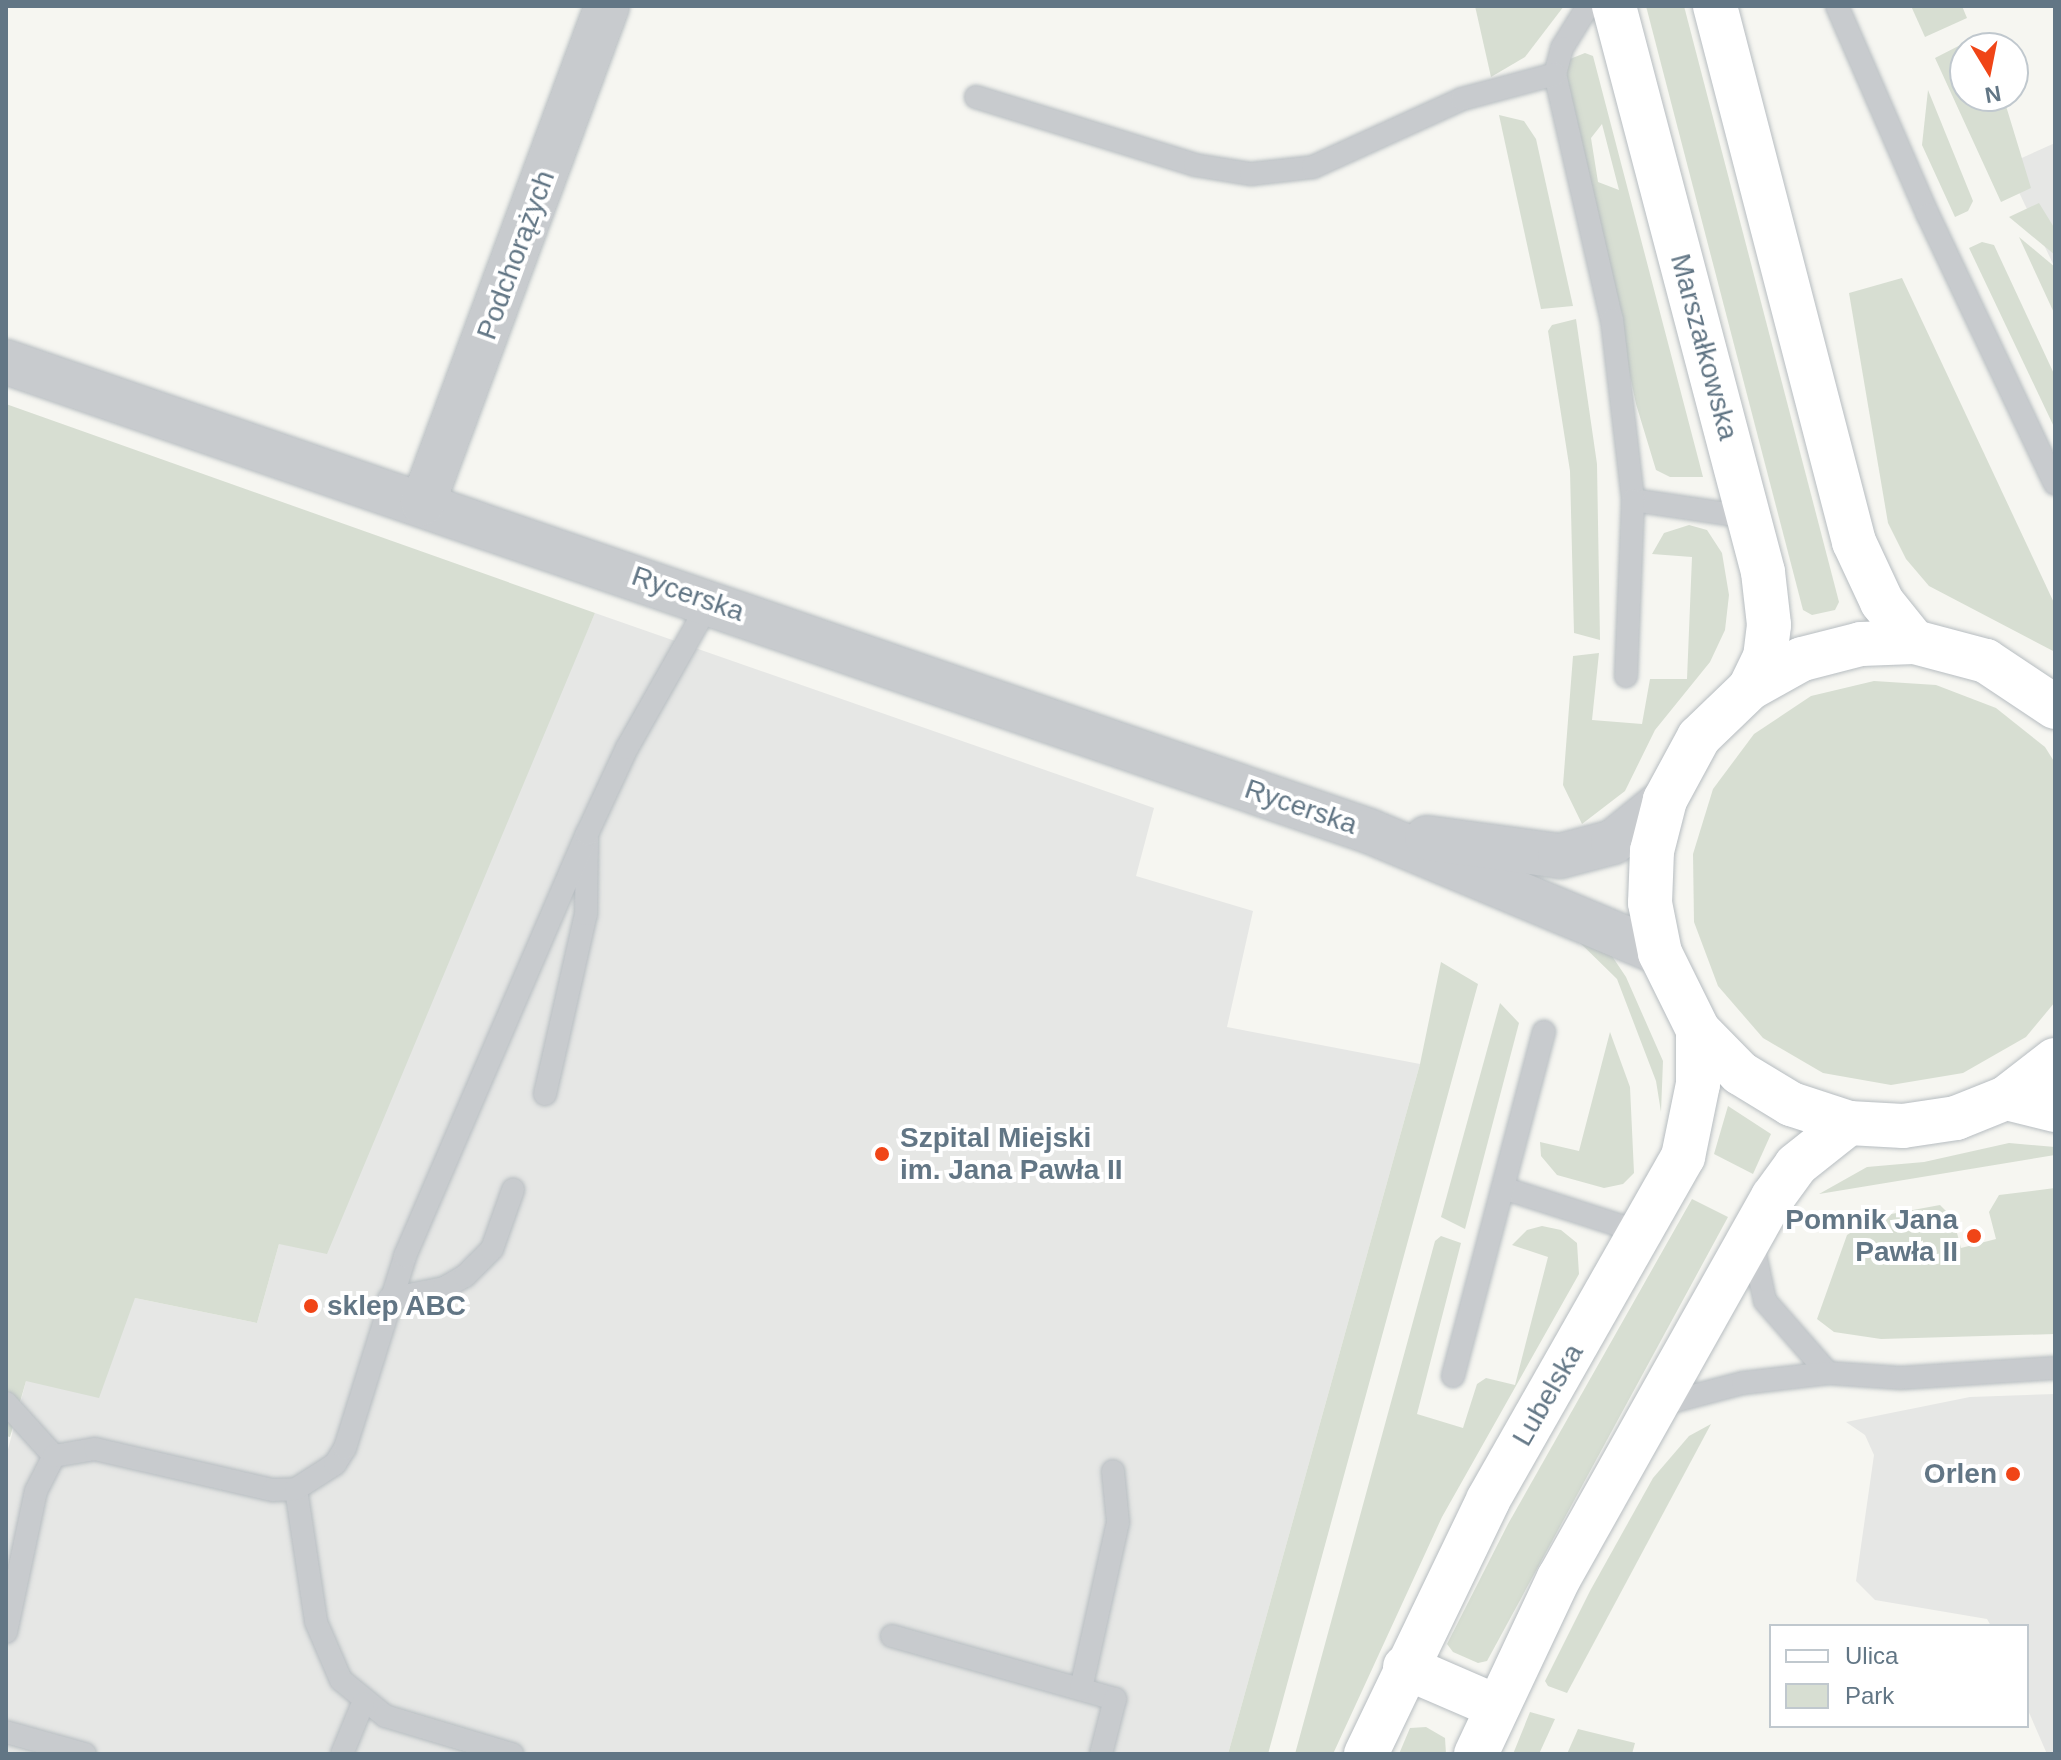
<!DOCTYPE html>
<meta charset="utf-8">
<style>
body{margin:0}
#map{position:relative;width:2061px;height:1760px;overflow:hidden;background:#f6f6f1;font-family:Helvetica,sans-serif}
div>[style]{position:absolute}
.built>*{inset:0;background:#e6e7e5}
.green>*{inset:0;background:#d7ded2}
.roads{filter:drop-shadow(0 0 2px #b7bdc1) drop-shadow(0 0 2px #b7bdc1)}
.lane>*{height:22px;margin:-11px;padding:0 11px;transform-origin:11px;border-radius:11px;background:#c8cbce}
.street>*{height:44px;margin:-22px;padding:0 22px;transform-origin:22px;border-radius:22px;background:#c8cbce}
.secondary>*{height:44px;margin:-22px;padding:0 22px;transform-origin:22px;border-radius:22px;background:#fff}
.dots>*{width:22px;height:22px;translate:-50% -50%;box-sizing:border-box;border:4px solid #fff;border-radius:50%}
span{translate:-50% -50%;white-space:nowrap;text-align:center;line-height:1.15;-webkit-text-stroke:8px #fff;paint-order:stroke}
.street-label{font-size:28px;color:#627685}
.poi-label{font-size:28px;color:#627685;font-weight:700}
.left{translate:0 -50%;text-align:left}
.right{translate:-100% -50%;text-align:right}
.frame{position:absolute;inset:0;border:8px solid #627685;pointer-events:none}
.legend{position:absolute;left:1769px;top:1624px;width:260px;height:104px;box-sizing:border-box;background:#fff;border:2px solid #c0c8ce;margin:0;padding:10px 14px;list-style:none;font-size:24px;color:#627685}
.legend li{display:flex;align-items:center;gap:16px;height:40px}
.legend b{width:40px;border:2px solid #c0c8ce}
.north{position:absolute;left:1949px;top:32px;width:80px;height:80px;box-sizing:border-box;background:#fff;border:2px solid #c0c8ce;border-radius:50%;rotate:170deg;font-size:22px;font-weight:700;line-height:32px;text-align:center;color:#627685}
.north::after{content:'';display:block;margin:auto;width:28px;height:36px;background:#f04517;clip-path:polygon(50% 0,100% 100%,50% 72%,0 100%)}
</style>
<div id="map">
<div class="built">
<i style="clip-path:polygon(2055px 143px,2055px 268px,2006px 165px)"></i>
<i style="clip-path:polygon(595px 613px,1154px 808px,1136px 876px,1253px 911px,1227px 1027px,1420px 1064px,1228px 1754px,6px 1754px,6px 1457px,26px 1381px,135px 1298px,257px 1323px,279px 1244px,560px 693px)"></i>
<i style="clip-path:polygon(2055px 1394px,2055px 1754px,2047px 1754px,2027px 1708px,2027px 1626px,1991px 1626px,1987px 1619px,1875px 1600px,1856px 1581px,1874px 1455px,1865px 1435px,1846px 1422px,1970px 1397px)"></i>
</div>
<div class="green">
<i style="clip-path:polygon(1475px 6px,1564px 6px,1525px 57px,1491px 77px)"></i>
<i style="clip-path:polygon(1646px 6px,1684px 6px,1839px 602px,1835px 610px,1812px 615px,1803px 610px)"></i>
<i style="clip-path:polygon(1911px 6px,1962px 6px,1967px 18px,1925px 37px)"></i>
<i style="clip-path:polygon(1976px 37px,1981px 48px,1965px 48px,1965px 96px,2003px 96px,2031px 188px,2001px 202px,1935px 58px)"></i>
<i style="clip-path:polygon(evenodd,1585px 53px,1593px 56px,1703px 477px,1670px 477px,1656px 470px,1636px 404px,1566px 72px,1570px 59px,1585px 53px,1602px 124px,1619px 190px,1598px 182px,1591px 138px,1602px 124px)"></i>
<i style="clip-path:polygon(1928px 90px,1973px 201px,1968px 211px,1955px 217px,1922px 145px)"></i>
<i style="clip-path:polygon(1499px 115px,1524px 121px,1536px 139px,1573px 306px,1541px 309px)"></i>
<i style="clip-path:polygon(2039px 203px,2055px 229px,2055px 255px,2009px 217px)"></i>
<i style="clip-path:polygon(2019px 237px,2055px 267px,2055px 315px)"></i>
<i style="clip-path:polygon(1982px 242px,1994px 245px,2055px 376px,2055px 429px,1969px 248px)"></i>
<i style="clip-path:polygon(1902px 278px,2055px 605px,2055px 652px,1929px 586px,1906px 559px,1888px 523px,1849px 293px)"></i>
<i style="clip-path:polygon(1576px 319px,1597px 464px,1600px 640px,1574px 633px,1570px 471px,1548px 331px,1552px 325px)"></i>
<i style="clip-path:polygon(6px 404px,595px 613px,327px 1254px,279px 1244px,257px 1323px,135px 1298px,99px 1398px,26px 1381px,10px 1437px,6px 1436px)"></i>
<i style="clip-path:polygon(1689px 525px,1707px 530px,1722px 553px,1729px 595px,1725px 630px,1710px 662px,1655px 730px,1625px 791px,1582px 824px,1563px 785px,1573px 656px,1599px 653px,1592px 720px,1642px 724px,1650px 679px,1687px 679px,1692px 557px,1652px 554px,1664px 533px)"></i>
<i style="clip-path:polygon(1874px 681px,1936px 685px,1996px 708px,2045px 747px,2055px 763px,2055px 1002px,2026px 1037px,1963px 1073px,1891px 1085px,1823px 1073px,1763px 1038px,1718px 986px,1694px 922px,1693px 854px,1713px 789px,1754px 734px,1811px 696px)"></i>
<i style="clip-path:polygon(1570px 933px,1612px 956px,1626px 977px,1663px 1061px,1661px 1112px,1656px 1081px,1617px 979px)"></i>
<i style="clip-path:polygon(1441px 962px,1478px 984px,1268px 1754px,1228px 1754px,1420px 1064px)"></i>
<i style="clip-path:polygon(1500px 1003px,1519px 1023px,1465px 1229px,1441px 1217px)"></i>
<i style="clip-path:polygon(1610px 1032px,1630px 1087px,1634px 1173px,1623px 1184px,1604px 1188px,1557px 1175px,1541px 1156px,1540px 1142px,1579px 1151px)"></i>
<i style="clip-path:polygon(1728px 1106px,1771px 1134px,1753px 1174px,1714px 1154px)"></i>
<i style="clip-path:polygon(2009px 1143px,2055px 1147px,2055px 1155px,1819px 1194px,1867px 1167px,1924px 1162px)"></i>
<i style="clip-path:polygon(2055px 1188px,2055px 1334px,1881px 1339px,1834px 1332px,1817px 1319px,1847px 1235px,1875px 1217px,1940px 1205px,1953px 1218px,1961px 1248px,1996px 1239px,1989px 1212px,1999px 1195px)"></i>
<i style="clip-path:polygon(1692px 1199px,1728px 1217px,1487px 1661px,1478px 1663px,1453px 1652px,1447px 1644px,1508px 1524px)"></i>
<i style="clip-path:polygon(1542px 1226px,1561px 1230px,1577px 1243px,1579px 1274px,1442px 1517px,1333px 1754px,1295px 1754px,1435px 1241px,1441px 1236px,1461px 1243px,1417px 1414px,1463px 1428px,1477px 1384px,1486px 1378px,1515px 1385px,1548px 1257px,1512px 1245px,1527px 1230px)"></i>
<i style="clip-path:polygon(1711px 1424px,1567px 1693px,1548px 1686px,1545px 1681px,1590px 1591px,1653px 1478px,1689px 1436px)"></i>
<i style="clip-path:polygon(1530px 1712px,1555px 1719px,1539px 1754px,1513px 1754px)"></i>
<i style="clip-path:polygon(1426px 1727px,1445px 1738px,1446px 1754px,1399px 1754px,1410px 1728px)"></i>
<i style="clip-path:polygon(1578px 1729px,1635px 1743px,1632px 1754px,1567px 1754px)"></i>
</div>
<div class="roads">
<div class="lane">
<i style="left:1588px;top:6px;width:49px;rotate:121.8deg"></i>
<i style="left:1562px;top:48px;width:27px;rotate:105deg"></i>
<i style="left:1555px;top:74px;width:253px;rotate:77deg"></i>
<i style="left:1612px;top:320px;width:181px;rotate:83.3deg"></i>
<i style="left:1633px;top:500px;width:116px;rotate:8.4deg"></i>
<i style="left:1837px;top:6px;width:228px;rotate:66.5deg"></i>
<i style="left:1928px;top:215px;width:297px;rotate:64.7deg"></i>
<i style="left:976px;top:97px;width:229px;rotate:17.2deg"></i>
<i style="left:1195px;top:165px;width:57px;rotate:9.1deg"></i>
<i style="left:1251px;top:174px;width:62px;rotate:-6.4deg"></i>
<i style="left:1313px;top:167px;width:164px;rotate:-24.5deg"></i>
<i style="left:1462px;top:99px;width:96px;rotate:-15deg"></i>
<i style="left:1626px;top:676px;width:176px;rotate:-87.7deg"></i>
<i style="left:545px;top:1094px;width:185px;rotate:-77.2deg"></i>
<i style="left:586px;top:914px;width:74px;rotate:-89.2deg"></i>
<i style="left:1503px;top:1188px;width:144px;rotate:17.8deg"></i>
<i style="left:1752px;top:1240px;width:62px;rotate:78deg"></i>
<i style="left:1765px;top:1301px;width:96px;rotate:48.8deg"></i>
<i style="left:389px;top:1299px;width:56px;rotate:-11.3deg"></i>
<i style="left:444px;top:1288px;width:24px;rotate:-30deg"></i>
<i style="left:465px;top:1276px;width:38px;rotate:-45deg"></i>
<i style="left:492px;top:1249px;width:63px;rotate:-70.4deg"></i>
<i style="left:1453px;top:1376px;width:356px;rotate:-75.2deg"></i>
<i style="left:6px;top:1403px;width:72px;rotate:47.8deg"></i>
<i style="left:1659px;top:1405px;width:87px;rotate:-14.7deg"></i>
<i style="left:1743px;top:1383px;width:86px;rotate:-6.7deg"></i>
<i style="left:1828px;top:1373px;width:73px;rotate:3.9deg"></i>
<i style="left:1901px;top:1378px;width:154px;rotate:-3.7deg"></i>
<i style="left:296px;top:1489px;width:134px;rotate:81.4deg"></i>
<i style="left:316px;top:1622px;width:63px;rotate:66.7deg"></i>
<i style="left:341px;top:1680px;width:57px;rotate:39.3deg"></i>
<i style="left:385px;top:1716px;width:133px;rotate:16.7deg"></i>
<i style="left:6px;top:1632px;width:144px;rotate:-78deg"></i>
<i style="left:36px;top:1491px;width:39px;rotate:-63deg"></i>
<i style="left:54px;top:1456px;width:42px;rotate:-9.7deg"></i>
<i style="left:95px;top:1449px;width:183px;rotate:13deg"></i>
<i style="left:273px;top:1490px;width:23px;rotate:-2deg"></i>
<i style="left:296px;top:1489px;width:46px;rotate:-32.7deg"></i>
<i style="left:335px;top:1464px;width:19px;rotate:-58deg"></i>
<i style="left:345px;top:1448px;width:201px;rotate:-72.6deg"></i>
<i style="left:405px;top:1256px;width:460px;rotate:-66.7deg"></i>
<i style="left:587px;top:834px;width:95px;rotate:-65.1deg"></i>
<i style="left:627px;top:748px;width:169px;rotate:-60.5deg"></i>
<i style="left:892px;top:1636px;width:232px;rotate:15.8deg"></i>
<i style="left:1115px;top:1699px;width:57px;rotate:104.3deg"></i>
<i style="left:1081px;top:1689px;width:171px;rotate:-77.5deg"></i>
<i style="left:1118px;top:1522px;width:51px;rotate:-95.6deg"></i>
<i style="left:6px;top:1732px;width:82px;rotate:15.6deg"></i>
<i style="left:342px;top:1754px;width:55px;rotate:-67.6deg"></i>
</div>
<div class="street">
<i style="left:6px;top:362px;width:1441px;rotate:18.99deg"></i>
<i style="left:1369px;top:831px;width:316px;rotate:22.7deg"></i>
<i style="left:423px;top:503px;width:530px;rotate:-69.68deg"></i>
<i style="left:1427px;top:838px;width:134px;rotate:7.7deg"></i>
<i style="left:1560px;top:856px;width:55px;rotate:-14.8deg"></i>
<i style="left:1613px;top:842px;width:67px;rotate:-38.9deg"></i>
</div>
<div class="secondary">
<i style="left:1614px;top:6px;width:585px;rotate:75.25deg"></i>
<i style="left:1763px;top:572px;width:53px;rotate:83.5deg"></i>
<i style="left:1769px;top:625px;width:32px;rotate:97deg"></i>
<i style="left:1765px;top:657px;width:34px;rotate:116deg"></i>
<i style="left:1715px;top:6px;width:554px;rotate:75.46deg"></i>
<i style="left:1854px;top:542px;width:66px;rotate:65deg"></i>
<i style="left:1882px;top:602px;width:51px;rotate:51.3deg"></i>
<i style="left:2055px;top:707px;width:83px;rotate:-146.3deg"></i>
<i style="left:1986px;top:661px;width:74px;rotate:-165.2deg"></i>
<i style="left:1914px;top:642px;width:53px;rotate:177.8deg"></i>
<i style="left:1861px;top:644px;width:61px;rotate:165.7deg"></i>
<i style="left:1802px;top:659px;width:60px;rotate:150.9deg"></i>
<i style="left:1750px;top:688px;width:71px;rotate:136.1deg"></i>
<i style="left:1699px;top:737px;width:72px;rotate:118.4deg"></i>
<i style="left:1665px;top:800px;width:53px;rotate:104.3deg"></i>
<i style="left:1652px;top:851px;width:52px;rotate:92.2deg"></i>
<i style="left:1650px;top:903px;width:51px;rotate:78.7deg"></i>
<i style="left:1660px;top:953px;width:86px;rotate:63.7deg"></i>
<i style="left:1698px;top:1030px;width:60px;rotate:45.7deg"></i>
<i style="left:1740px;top:1073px;width:60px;rotate:31.3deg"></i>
<i style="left:1791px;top:1104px;width:61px;rotate:18.1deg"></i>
<i style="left:1849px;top:1123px;width:54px;rotate:3.2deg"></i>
<i style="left:1903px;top:1126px;width:54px;rotate:-8.6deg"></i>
<i style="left:1956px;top:1118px;width:54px;rotate:-21.8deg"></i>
<i style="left:2006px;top:1098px;width:62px;rotate:-37.8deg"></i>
<i style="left:2006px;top:1098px;width:50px;rotate:13.8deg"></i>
<i style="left:1405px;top:1667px;width:98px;rotate:23.4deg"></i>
<i style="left:1366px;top:1754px;width:282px;rotate:-64.3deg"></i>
<i style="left:1488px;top:1500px;width:395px;rotate:-60.4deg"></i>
<i style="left:1683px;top:1157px;width:75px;rotate:-78.4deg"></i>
<i style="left:1698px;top:1084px;width:54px;rotate:-90deg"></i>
<i style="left:1476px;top:1754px;width:195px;rotate:-64.8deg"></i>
<i style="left:1559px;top:1578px;width:437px;rotate:-60.7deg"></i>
<i style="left:1773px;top:1197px;width:39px;rotate:-54deg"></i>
<i style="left:1796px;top:1165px;width:68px;rotate:-38.4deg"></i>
</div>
</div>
<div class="dots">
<i style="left:882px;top:1154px;background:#f04517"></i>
<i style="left:1974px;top:1236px;background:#f04517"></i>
<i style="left:311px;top:1306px;background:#f04517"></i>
<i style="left:2013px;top:1474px;background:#f04517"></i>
</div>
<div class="street-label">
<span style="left:516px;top:255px;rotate:-70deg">Podchorążych</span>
<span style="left:1704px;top:347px;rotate:75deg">Marszałkowska</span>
<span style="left:688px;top:594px;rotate:19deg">Rycerska</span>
<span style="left:1301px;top:807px;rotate:19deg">Rycerska</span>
<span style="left:1548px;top:1395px;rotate:-60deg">Lubelska</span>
</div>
<div class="poi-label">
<span class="left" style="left:900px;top:1154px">Szpital Miejski<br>im. Jana Pawła II</span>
<span class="right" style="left:1958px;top:1236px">Pomnik Jana<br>Pawła II</span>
<span class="left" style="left:327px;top:1306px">sklep ABC</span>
<span class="right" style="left:1997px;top:1474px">Orlen</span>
</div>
<div class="frame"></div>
<ul class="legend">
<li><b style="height:10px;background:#fff"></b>Ulica</li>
<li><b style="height:22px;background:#d7ded2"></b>Park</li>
</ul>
<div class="north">N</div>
</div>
